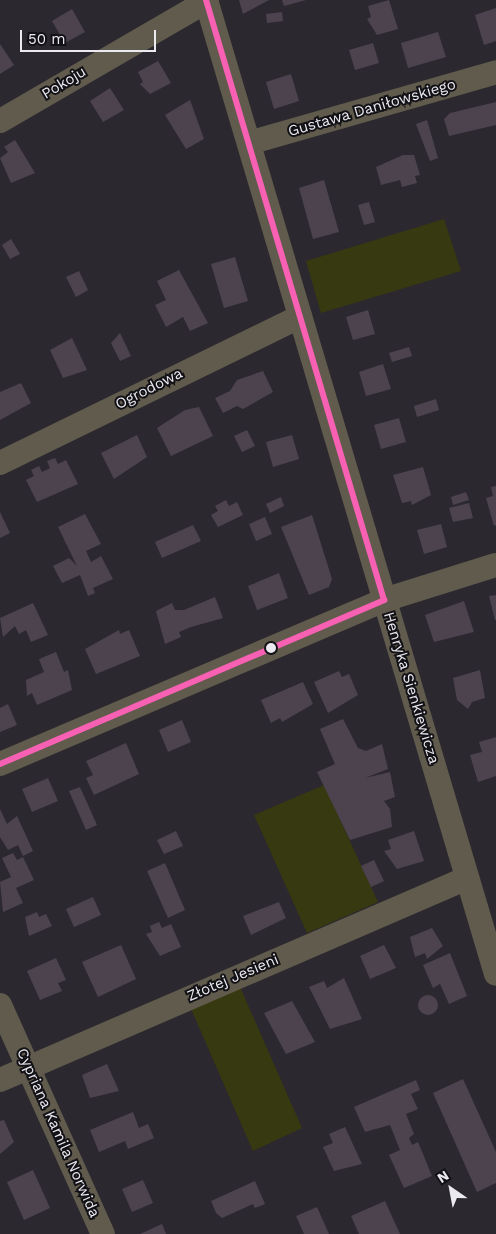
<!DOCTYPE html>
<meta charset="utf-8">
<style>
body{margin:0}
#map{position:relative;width:496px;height:1234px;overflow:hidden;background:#2b292f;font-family:"Work Sans",sans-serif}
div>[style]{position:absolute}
.green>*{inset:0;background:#373910}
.building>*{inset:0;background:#4d434f}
.round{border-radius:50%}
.minor>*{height:24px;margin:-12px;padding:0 12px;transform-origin:12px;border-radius:12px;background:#615b4d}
.bus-1>*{height:6px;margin:-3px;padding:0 3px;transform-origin:3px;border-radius:3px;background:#f860b3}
.dots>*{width:14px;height:14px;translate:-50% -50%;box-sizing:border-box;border:2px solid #121115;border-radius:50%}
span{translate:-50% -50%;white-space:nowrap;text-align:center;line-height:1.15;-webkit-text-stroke:4px #121115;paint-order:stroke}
.street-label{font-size:15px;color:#eceaf1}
.north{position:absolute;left:426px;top:1164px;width:50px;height:50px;-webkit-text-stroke:4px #121115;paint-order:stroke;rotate:327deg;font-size:14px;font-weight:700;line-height:20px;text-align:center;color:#eceaf1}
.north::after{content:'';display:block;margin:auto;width:18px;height:22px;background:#eceaf1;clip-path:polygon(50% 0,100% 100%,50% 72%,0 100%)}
.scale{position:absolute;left:20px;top:30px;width:136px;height:22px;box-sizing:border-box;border:2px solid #eceaf1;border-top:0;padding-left:6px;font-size:15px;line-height:18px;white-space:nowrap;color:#eceaf1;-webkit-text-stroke:4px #121115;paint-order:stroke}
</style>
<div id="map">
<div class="green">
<i style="clip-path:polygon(444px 219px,461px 271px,321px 313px,306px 261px)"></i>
<i style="clip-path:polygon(324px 785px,378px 902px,307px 933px,254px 815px)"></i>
<i style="clip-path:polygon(240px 987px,302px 1128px,253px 1151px,191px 1009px)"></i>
</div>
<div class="building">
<i style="clip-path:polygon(239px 0,269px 0,243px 14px)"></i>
<i style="clip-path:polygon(282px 0,306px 0,284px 6px)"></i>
<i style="clip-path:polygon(389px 0,398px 29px,377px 35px,367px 19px,371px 17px,368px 6px)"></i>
<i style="clip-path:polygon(496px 8px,496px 41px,484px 45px,475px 15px)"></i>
<i style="clip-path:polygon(72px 9px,85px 32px,65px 43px,52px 21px)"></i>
<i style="clip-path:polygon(282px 12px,283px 21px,267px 23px,266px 14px)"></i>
<i style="clip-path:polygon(438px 32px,446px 57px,408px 68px,401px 43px)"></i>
<i style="clip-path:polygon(373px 43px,379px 63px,355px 70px,349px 50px)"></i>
<i style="clip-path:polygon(0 44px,14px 65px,0 74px)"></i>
<i style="clip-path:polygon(158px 61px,171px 83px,150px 94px,140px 84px,143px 82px,138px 72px)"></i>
<i style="clip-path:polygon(291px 74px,299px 101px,274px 109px,266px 82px)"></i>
<i style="clip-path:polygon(110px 88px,124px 110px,103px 122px,90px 101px)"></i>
<i style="clip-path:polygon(190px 100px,204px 139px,186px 149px,165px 115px)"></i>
<i style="clip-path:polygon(496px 102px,496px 125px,449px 136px,444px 119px,450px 113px)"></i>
<i style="clip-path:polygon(427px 120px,438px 158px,430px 161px,416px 124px)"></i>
<i style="clip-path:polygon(15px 140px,35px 173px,11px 183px,0 158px,8px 152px,4px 147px)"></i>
<i style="clip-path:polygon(403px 155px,414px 155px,420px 175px,415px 176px,417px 183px,402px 187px,400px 180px,381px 185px,376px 167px)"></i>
<i style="clip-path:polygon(324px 180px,339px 232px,313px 239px,299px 188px)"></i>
<i style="clip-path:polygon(369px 202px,375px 222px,364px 225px,358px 205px)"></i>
<i style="clip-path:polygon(11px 239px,20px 254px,10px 259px,2px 245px)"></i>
<i style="clip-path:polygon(235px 257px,248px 301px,224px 308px,211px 264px)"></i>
<i style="clip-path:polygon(179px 270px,208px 323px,190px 331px,183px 317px,166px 327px,155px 305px,166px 300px,157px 281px)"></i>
<i style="clip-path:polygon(79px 271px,88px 290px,76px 297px,66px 277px)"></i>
<i style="clip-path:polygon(368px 310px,375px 334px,353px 340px,346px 317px)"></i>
<i style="clip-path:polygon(120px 333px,131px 356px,120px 361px,111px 343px)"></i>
<i style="clip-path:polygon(72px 338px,87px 370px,63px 378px,50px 350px)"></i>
<i style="clip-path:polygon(409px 347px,412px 356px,392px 362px,389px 353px)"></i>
<i style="clip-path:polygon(383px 364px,391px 389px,366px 396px,359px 372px)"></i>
<i style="clip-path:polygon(263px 371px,273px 392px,243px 409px,237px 406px,223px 413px,215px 398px,230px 391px,237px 380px)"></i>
<i style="clip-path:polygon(21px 383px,31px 403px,0 420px,0 392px)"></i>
<i style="clip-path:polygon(436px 399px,439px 410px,417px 417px,414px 406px)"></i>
<i style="clip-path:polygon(199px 407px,213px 436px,171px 456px,157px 428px,185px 410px)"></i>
<i style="clip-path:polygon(399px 418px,406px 442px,381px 449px,374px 425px)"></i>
<i style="clip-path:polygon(247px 430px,255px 446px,242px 452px,234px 436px)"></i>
<i style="clip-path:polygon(137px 435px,147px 457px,114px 479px,101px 453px)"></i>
<i style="clip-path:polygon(292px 435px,299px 459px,273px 467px,266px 442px)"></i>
<i style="clip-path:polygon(55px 458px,58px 464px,66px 460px,78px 484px,37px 502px,26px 480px,34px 476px,31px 470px,39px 466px,42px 472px,50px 468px,47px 461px)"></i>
<i style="clip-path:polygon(423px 467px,431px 495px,412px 505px,411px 501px,402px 503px,393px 475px)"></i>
<i style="clip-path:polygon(496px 486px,496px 525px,494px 526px,486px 498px,493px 496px,491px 487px)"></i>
<i style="clip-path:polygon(466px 492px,469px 500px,453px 505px,451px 497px)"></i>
<i style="clip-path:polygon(281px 497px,284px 506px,270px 513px,266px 504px)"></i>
<i style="clip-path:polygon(226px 500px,229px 506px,237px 502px,243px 515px,218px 527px,211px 515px,218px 511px,215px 506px)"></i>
<i style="clip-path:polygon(469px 503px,473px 518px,453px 522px,449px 508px)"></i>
<i style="clip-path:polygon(0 512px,10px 533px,0 538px)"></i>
<i style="clip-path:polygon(85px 514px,101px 544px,86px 551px,91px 562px,101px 556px,113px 579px,93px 588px,95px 593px,88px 596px,80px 575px,62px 583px,53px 566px,69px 558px,77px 566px,58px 527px)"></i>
<i style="clip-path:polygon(312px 515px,332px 579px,329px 587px,309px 595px,281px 527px)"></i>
<i style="clip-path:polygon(265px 517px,272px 534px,256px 541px,249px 524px)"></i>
<i style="clip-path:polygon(441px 524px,447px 547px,424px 554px,417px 530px)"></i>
<i style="clip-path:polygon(193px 525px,201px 541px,162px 558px,155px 542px)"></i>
<i style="clip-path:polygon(279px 573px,288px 598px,257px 610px,248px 586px)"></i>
<i style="clip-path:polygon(496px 595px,496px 620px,495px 620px,489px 596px)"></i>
<i style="clip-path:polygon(215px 597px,223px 618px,191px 627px,179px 632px,181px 637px,165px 644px,156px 611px,172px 603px,175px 610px,184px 610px)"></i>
<i style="clip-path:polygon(464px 601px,474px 632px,434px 642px,425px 615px)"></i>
<i style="clip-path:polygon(33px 603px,48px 635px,31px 642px,26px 630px,19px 634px,15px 626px,3px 637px,0 618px)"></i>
<i style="clip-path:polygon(119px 630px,120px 634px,129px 630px,140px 656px,96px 674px,85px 649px)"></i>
<i style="clip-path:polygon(56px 652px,64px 672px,68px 670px,72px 690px,37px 705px,32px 693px,27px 696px,26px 680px,44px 672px,39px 659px)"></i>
<i style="clip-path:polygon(480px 670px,485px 698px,472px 702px,468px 709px,457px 700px,453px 678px)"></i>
<i style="clip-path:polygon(339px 671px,342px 677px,349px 674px,358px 695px,328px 713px,314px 682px)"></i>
<i style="clip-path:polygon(303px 682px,313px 704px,282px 722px,280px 718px,271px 723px,261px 700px)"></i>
<i style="clip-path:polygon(8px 704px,17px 725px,0 732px,0 708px)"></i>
<i style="clip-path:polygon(343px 719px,358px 748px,366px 751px,382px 744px,388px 769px,365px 778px,390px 772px,395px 797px,384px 801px,390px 809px,392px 827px,350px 840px,317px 772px,335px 764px,320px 729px)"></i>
<i style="clip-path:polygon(182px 720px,191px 742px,168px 752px,159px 730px)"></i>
<i style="clip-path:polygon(496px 737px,496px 776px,478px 782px,470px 755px,482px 752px,479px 742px)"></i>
<i style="clip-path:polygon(126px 743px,139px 774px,94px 795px,86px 778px,93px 775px,86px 761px)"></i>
<i style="clip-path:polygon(48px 778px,58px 801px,32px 812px,22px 789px)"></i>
<i style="clip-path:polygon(80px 787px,97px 825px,86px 830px,69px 791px)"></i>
<i style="clip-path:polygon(0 809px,7px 824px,17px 816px,33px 851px,23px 856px,18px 845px,8px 850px,0 837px)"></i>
<i style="clip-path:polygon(176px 831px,183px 846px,164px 854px,157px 840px)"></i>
<i style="clip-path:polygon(414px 831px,424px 861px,397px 869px,384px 851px,391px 849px,388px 840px)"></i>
<i style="clip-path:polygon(13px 853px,17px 860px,23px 857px,34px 880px,16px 888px,23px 903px,3px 912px,0 882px,11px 877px,2px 858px)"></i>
<i style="clip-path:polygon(374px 860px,384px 881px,371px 887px,361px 866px)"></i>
<i style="clip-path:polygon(165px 863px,185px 910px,168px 918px,147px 871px)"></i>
<i style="clip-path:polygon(93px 897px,101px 915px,74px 927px,66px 909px)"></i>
<i style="clip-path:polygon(279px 902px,286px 918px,251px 935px,243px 916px)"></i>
<i style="clip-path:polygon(37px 912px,39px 917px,46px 914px,52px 926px,29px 936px,25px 917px)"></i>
<i style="clip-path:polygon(159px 922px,162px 928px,171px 924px,181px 947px,160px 956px,146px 934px,152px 932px,150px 926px)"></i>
<i style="clip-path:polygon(432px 928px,443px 946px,427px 959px,425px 953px,415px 957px,410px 937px)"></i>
<i style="clip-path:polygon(121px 945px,136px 979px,98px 997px,82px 962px)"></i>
<i style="clip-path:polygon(384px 945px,396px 968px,370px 979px,360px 956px)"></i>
<i style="clip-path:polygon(450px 953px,467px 996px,449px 1004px,440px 984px,433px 988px,423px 965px)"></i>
<i style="clip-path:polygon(56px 958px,66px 980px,58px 983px,62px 991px,40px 1000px,27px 971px)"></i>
<i style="clip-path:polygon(344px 978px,362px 1019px,330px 1029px,309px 987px,324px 981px,327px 988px)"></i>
<i class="round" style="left:418px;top:995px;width:20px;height:20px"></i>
<i style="clip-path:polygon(292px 1001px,315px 1042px,286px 1054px,264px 1013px)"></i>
<i style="clip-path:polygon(107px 1064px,119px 1091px,90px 1098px,82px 1075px)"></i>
<i style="clip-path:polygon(463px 1079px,496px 1152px,496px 1183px,477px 1192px,433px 1093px)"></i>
<i style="clip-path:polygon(416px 1080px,420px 1090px,411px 1094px,418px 1109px,406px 1114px,414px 1134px,409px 1138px,412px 1145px,418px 1142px,432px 1176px,404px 1188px,389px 1155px,400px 1150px,390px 1125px,365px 1132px,354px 1107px)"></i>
<i style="clip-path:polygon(133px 1112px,139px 1128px,148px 1124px,154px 1138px,128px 1149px,125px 1141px,99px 1152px,90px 1130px)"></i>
<i style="clip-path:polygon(4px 1120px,14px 1142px,0 1154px,0 1121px)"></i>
<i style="clip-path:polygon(345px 1127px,362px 1164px,334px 1171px,323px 1147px,333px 1143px,329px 1134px)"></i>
<i style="clip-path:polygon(33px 1170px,50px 1208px,24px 1220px,7px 1182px)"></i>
<i style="clip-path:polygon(143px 1180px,153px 1203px,132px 1212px,122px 1189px)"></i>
<i style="clip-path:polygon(255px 1181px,265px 1204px,255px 1208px,253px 1204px,222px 1218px,216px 1213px,211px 1201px)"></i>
<i style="clip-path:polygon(385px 1201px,400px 1234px,359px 1234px,351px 1216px)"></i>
<i style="clip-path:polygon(317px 1207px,329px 1234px,304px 1234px,296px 1216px)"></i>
<i style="clip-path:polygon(162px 1224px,166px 1234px,140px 1234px)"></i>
</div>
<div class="minor">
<i style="left:206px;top:0;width:1016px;rotate:73.42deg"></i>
<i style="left:0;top:121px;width:239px;rotate:-30.1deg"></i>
<i style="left:249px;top:143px;width:257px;rotate:-16deg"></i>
<i style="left:0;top:463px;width:334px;rotate:-26deg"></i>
<i style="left:0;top:764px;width:418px;rotate:-23.1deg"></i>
<i style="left:384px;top:600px;width:117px;rotate:-17.4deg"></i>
<i style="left:0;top:1005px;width:251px;rotate:65.8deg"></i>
<i style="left:0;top:1080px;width:509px;rotate:-23.39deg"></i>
</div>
<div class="bus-1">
<i style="left:0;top:764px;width:418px;rotate:-23.1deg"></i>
<i style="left:384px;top:600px;width:626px;rotate:-106.52deg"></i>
</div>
<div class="dots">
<i style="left:271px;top:648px;background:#eceaf1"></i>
</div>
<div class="street-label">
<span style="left:64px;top:83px;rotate:-31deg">Pokoju</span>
<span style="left:372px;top:108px;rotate:-16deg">Gustawa Daniłowskiego</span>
<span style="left:149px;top:389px;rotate:-27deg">Ogrodowa</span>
<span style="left:411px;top:688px;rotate:73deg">Henryka Sienkiewicza</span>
<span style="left:233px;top:978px;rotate:-23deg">Złotej Jesieni</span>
<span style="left:58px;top:1133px;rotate:66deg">Cypriana Kamila Norwida</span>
</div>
<div class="north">N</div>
<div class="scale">50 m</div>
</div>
